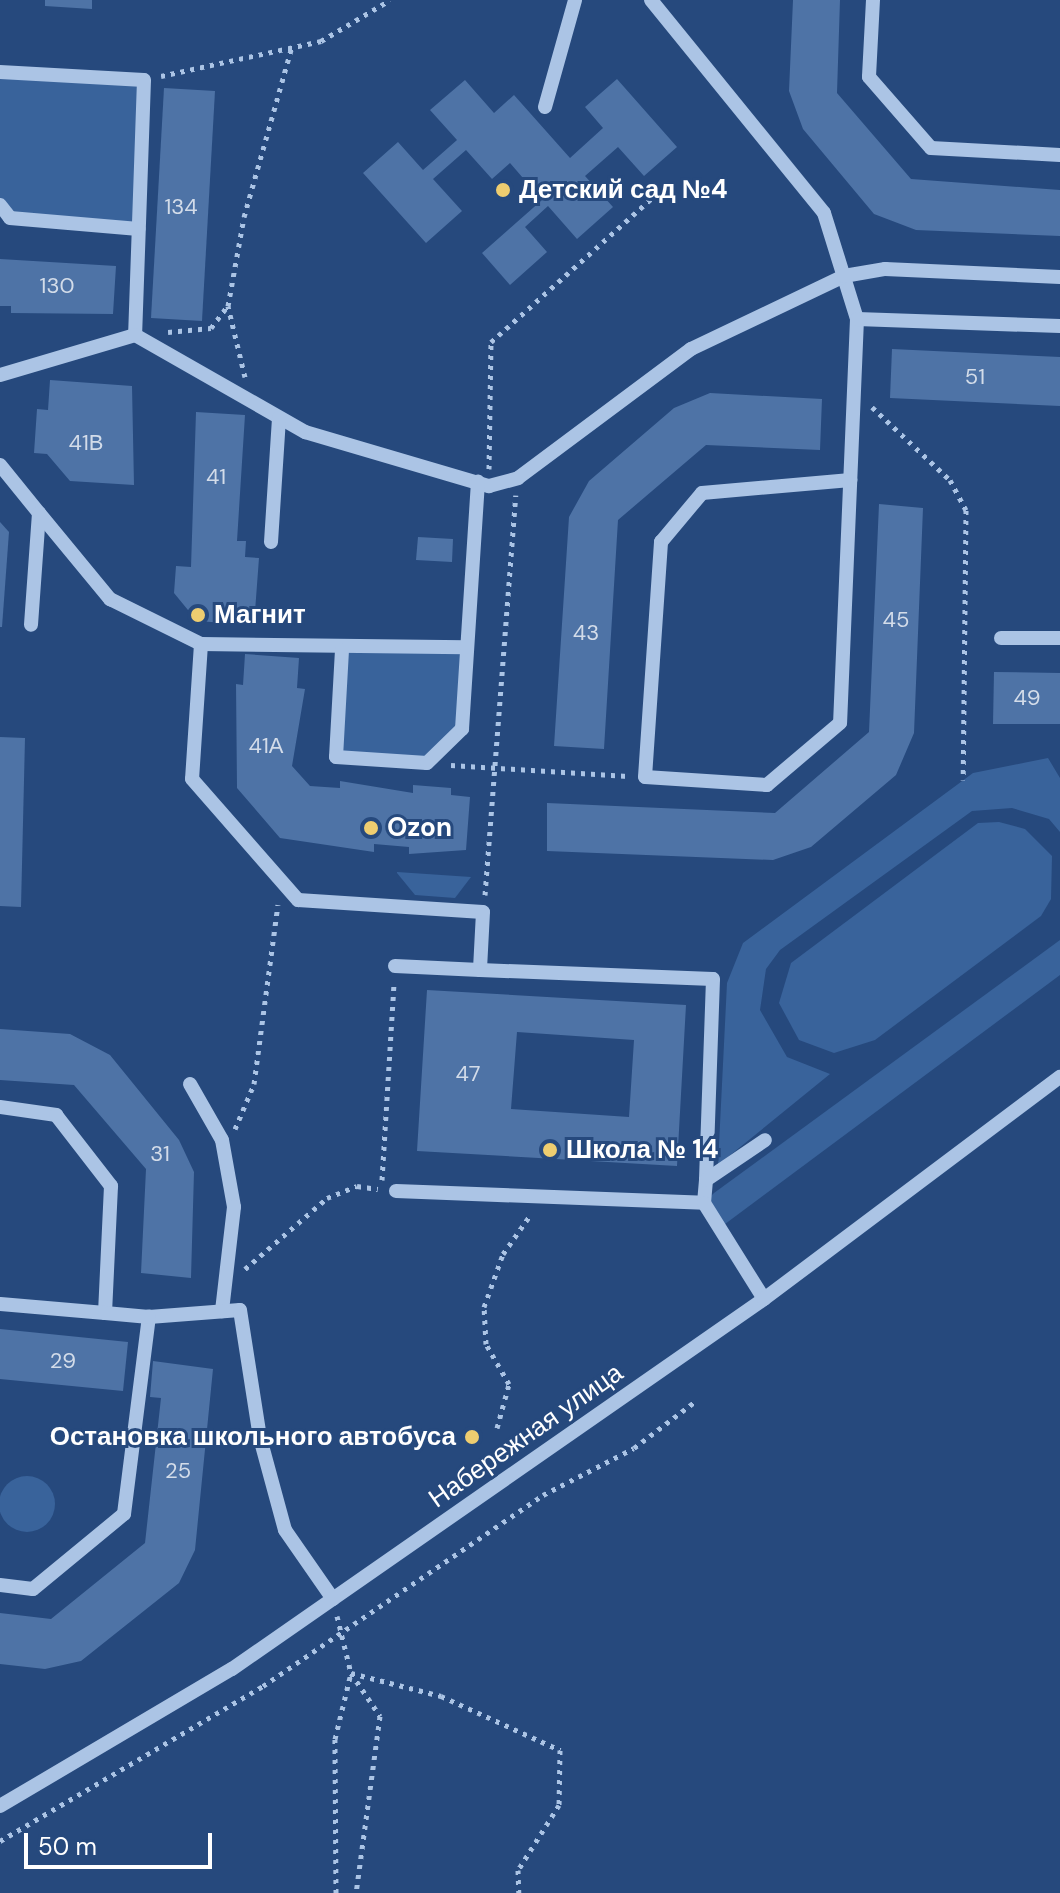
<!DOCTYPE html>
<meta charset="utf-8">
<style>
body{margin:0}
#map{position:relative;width:1060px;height:1893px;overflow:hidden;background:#26497d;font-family:"DM Sans",sans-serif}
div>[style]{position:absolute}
.green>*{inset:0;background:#39639b}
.round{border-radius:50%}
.building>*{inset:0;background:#4e73a6}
.path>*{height:5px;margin-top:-2.5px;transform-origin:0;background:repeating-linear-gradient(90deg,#abc4e5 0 4px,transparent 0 10px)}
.minor>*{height:14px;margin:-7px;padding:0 7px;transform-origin:7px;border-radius:7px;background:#abc4e5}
.dots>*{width:22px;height:22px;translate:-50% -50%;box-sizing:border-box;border:4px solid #26497d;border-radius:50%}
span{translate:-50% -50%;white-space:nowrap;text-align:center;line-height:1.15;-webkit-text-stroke:6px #26497d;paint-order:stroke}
.number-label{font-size:22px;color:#d3dce9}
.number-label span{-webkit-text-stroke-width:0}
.poi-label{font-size:26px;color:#fff;font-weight:700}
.left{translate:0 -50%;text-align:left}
.right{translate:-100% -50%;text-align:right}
.street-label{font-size:26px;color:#fff}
.scale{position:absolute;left:24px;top:1833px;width:188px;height:36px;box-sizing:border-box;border:4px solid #fff;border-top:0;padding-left:10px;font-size:24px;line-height:28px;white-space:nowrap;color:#fff;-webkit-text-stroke:6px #26497d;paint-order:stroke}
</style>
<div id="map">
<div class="green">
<i style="clip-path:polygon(0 72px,144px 80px,139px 229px,10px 218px,0 205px)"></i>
<i style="clip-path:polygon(465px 647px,462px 729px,427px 763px,336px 757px,342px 650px)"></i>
<i style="clip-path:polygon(1048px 758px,1060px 778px,1060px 832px,1049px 819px,1012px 808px,972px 811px,780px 950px,766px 969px,760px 1010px,787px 1057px,830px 1074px,718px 1165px,727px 983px,743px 943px,973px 773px)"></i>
<i style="clip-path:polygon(999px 822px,1025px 829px,1052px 856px,1051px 899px,1041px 916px,875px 1040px,834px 1053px,799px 1040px,779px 1003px,791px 963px,978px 823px)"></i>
<i style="clip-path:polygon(397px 873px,397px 872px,471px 877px,455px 898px,415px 895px)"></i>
<i style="clip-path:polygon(1060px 940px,1060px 975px,721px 1227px,709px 1198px,714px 1193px)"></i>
<i class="round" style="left:-1px;top:1476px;width:56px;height:56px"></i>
</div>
<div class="building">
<i style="clip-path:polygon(45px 0,92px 0,92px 9px,45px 6px)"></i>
<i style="clip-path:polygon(793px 0,840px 0,837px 93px,911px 179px,1060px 190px,1060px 236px,916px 230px,874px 214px,803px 129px,789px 91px)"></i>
<i style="clip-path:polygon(617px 79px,677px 147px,644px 176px,618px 147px,585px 176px,613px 207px,577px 239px,548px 206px,525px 227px,547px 252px,510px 285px,482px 253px,542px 200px,510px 163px,492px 179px,466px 150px,433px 179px,462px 211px,426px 243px,363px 173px,398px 142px,423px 170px,457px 140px,430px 110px,465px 80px,494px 113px,514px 95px,570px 158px,603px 128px,585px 107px)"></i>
<i style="clip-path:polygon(164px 88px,215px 91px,202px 321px,151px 318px)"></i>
<i style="clip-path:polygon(0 259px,116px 266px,113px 314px,11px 313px,11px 306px,0 306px)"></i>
<i style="clip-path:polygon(892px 349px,1060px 357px,1060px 406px,890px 398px)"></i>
<i style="clip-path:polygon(50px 380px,132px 386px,134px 485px,70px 481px,47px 454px,34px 453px,37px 409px,48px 410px)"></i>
<i style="clip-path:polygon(710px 393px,822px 399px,820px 450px,706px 445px,618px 520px,604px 749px,554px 746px,569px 517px,589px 481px,674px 408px)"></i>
<i style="clip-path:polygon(196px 412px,245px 415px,237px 541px,246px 541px,245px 557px,259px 558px,254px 625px,197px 621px,174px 593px,176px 566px,191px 567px)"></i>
<i style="clip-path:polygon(879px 504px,923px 508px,914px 733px,896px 775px,811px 847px,773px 860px,547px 851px,547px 803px,775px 813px,869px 732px)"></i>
<i style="clip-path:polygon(0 522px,9px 532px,2px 627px,0 627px)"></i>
<i style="clip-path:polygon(418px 537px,453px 539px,452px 562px,416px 560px)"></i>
<i style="clip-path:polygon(245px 654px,299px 658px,297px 688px,305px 689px,292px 766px,310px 786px,340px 788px,340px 781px,413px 793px,413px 785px,451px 788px,451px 795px,470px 797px,466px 850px,409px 854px,409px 847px,374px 844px,374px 852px,280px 838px,237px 788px,236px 684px,243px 685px)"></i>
<i style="clip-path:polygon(994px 672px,1060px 673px,1060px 724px,993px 724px)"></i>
<i style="clip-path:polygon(0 737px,25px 738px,21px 907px,0 906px)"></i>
<i style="clip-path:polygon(evenodd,427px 990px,686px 1005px,677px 1166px,417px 1151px,427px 990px,517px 1032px,634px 1040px,629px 1117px,511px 1109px,517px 1032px)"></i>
<i style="clip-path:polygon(0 1029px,70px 1034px,110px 1055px,179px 1140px,194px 1172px,191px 1278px,141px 1273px,146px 1169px,74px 1085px,0 1080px)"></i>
<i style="clip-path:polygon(0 1329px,128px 1342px,123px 1391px,0 1379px)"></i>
<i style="clip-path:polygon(153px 1361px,213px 1369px,195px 1550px,179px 1583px,81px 1661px,45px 1669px,0 1664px,0 1613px,51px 1619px,145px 1543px,161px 1398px,150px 1397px)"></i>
</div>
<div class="path">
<i style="left:161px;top:76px;width:164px;rotate:-12.3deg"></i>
<i style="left:321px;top:41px;width:80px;rotate:-30.7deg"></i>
<i style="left:168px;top:332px;width:43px;rotate:-5.3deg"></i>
<i style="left:211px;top:328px;width:26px;rotate:-53deg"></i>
<i style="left:245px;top:377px;width:73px;rotate:-103.5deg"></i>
<i style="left:228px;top:306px;width:90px;rotate:-79.8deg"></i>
<i style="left:244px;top:217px;width:178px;rotate:-74.3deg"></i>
<i style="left:872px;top:407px;width:107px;rotate:43.1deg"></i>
<i style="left:950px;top:480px;width:34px;rotate:62deg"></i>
<i style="left:966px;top:510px;width:270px;rotate:90.6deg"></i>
<i style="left:489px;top:469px;width:127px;rotate:-89.1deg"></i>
<i style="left:491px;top:342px;width:227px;rotate:-41.8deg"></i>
<i style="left:451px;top:765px;width:177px;rotate:3.6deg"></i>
<i style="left:485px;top:895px;width:401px;rotate:-85.6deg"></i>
<i style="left:235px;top:1129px;width:49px;rotate:-67.1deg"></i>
<i style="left:254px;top:1084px;width:181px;rotate:-82.4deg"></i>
<i style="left:382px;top:1180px;width:197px;rotate:-86.5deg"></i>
<i style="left:245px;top:1269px;width:108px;rotate:-40.9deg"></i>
<i style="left:327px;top:1198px;width:32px;rotate:-22deg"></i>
<i style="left:357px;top:1186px;width:21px;rotate:8deg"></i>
<i style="left:497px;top:1428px;width:46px;rotate:-74.7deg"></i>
<i style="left:509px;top:1384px;width:46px;rotate:-119.9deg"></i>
<i style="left:486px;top:1344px;width:37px;rotate:-93deg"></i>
<i style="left:484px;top:1307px;width:56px;rotate:-70.3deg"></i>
<i style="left:503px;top:1254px;width:49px;rotate:-55deg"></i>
<i style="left:337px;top:1616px;width:59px;rotate:76.2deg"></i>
<i style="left:351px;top:1673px;width:52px;rotate:56deg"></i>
<i style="left:380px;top:1716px;width:179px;rotate:97.7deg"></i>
<i style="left:0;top:1841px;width:305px;rotate:-30.5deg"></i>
<i style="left:263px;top:1686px;width:339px;rotate:-34.3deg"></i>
<i style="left:543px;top:1495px;width:102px;rotate:-27.3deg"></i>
<i style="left:634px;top:1448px;width:78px;rotate:-37.2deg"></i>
<i style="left:336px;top:1893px;width:154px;rotate:-90.4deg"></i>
<i style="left:335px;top:1739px;width:68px;rotate:-76.4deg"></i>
<i style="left:351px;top:1673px;width:93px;rotate:14.3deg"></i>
<i style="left:441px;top:1696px;width:131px;rotate:24.4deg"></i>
<i style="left:560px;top:1750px;width:55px;rotate:91deg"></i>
<i style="left:559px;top:1805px;width:77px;rotate:122.2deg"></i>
<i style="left:518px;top:1870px;width:23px;rotate:88deg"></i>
</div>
<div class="minor">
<i style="left:651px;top:0;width:274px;rotate:50.9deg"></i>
<i style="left:824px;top:213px;width:111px;rotate:72.7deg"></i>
<i style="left:857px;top:319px;width:404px;rotate:92.4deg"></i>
<i style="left:840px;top:723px;width:96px;rotate:139.7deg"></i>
<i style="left:767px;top:785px;width:122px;rotate:-176.2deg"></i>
<i style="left:645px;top:777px;width:236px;rotate:-86.1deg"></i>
<i style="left:661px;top:542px;width:64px;rotate:-50.1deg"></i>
<i style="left:702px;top:493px;width:149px;rotate:-5deg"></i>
<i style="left:873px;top:0;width:77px;rotate:93deg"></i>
<i style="left:869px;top:77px;width:94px;rotate:48.9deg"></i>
<i style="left:931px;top:148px;width:129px;rotate:3.1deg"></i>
<i style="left:0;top:72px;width:144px;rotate:3.2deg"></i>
<i style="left:144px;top:80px;width:255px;rotate:92deg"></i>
<i style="left:545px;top:107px;width:111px;rotate:-74.3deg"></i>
<i style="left:0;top:205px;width:16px;rotate:52deg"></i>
<i style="left:10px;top:218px;width:129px;rotate:4.9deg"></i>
<i style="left:857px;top:319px;width:203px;rotate:2deg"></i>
<i style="left:0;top:375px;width:141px;rotate:-16.5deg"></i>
<i style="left:135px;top:335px;width:196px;rotate:29.7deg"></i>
<i style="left:305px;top:432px;width:192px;rotate:16.4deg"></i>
<i style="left:489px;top:486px;width:30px;rotate:-15deg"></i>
<i style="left:518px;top:478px;width:216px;rotate:-36.7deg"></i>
<i style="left:691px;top:349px;width:170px;rotate:-25.5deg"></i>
<i style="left:844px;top:276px;width:42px;rotate:-9.7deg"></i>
<i style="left:885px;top:269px;width:175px;rotate:2.6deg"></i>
<i style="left:0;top:465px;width:62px;rotate:50.9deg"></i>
<i style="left:39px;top:513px;width:112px;rotate:94.1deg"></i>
<i style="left:39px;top:513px;width:112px;rotate:50.5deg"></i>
<i style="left:110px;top:599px;width:102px;rotate:26.3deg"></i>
<i style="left:201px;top:644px;width:135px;rotate:93.8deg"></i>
<i style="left:192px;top:779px;width:161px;rotate:48.8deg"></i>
<i style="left:298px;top:900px;width:185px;rotate:3.7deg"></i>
<i style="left:483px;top:912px;width:58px;rotate:93deg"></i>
<i style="left:480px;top:970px;width:233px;rotate:2.2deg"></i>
<i style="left:713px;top:979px;width:201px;rotate:92deg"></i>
<i style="left:271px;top:542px;width:124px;rotate:-86.3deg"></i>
<i style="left:1001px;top:638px;width:59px"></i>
<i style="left:201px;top:644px;width:264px;rotate:0.7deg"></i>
<i style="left:342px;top:650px;width:107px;rotate:93.2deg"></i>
<i style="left:336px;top:757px;width:91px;rotate:3.8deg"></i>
<i style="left:427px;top:763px;width:49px;rotate:-44.2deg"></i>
<i style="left:462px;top:729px;width:248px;rotate:-86.3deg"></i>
<i style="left:395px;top:966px;width:85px;rotate:2.7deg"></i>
<i style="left:190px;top:1084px;width:64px;rotate:60.3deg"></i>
<i style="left:222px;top:1140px;width:68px;rotate:79.8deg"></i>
<i style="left:234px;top:1207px;width:105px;rotate:96.6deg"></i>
<i style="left:0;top:1107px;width:57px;rotate:8.1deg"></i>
<i style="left:56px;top:1115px;width:90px;rotate:52.2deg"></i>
<i style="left:111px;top:1186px;width:127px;rotate:92.7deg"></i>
<i style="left:105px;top:1313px;width:105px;rotate:-175.1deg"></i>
<i style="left:396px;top:1191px;width:308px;rotate:2.2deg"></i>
<i style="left:704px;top:1203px;width:23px;rotate:-85deg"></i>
<i style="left:706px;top:1180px;width:71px;rotate:-34.1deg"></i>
<i style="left:704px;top:1203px;width:113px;rotate:58deg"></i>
<i style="left:149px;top:1317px;width:91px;rotate:-4.4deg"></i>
<i style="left:240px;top:1310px;width:130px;rotate:81.1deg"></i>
<i style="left:260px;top:1438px;width:95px;rotate:74.8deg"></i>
<i style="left:285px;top:1530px;width:84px;rotate:55.2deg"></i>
<i style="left:0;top:1585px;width:33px;rotate:7deg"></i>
<i style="left:33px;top:1589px;width:118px;rotate:-39.5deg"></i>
<i style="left:124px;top:1514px;width:199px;rotate:-82.8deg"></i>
<i style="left:149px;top:1317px;width:44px;rotate:-174.8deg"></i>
<i style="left:0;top:1806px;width:269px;rotate:-30.6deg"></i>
<i style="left:232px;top:1669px;width:648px;rotate:-34.82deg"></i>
<i style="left:764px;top:1299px;width:370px;rotate:-36.9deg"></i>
</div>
<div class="dots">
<i style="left:503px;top:190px;background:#eecd70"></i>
<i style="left:198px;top:615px;background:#eecd70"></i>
<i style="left:371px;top:828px;background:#eecd70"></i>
<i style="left:550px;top:1150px;background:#eecd70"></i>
<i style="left:472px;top:1437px;background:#eecd70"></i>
</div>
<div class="number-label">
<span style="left:181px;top:207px">134</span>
<span style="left:57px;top:286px">130</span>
<span style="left:975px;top:377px">51</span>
<span style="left:86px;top:443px">41В</span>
<span style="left:216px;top:477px">41</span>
<span style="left:896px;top:620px">45</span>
<span style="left:586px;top:633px">43</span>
<span style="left:1027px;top:698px">49</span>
<span style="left:266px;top:746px">41А</span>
<span style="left:468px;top:1074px">47</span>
<span style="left:160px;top:1154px">31</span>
<span style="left:63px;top:1361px">29</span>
<span style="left:178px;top:1471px">25</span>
</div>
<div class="poi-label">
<span class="left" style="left:519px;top:190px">Детский сад №4</span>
<span class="left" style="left:214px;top:615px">Магнит</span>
<span class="left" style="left:387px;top:828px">Ozon</span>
<span class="left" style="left:566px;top:1150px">Школа № 14</span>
<span class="right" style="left:456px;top:1437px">Остановка школьного автобуса</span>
</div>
<div class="street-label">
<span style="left:526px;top:1436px;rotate:-35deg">Набережная улица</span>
</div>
<div class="scale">50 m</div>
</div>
